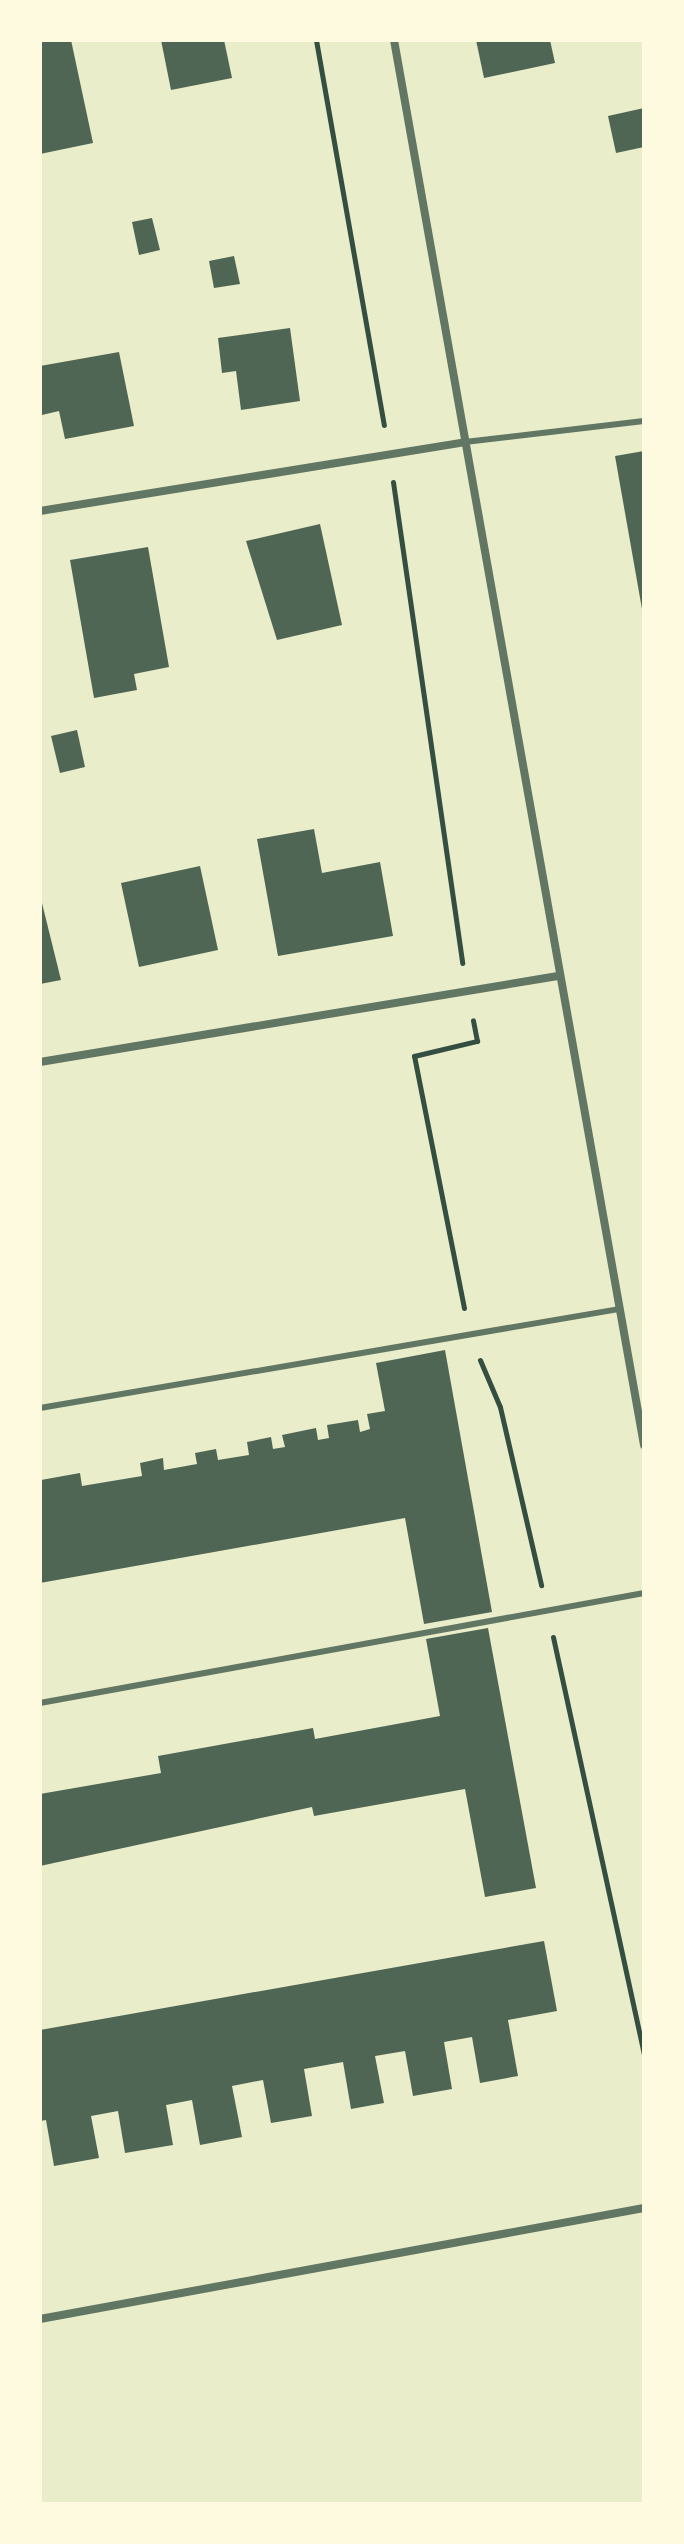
<!DOCTYPE html>
<style>
body{margin:0}
#map{position:relative;width:684px;height:2544px;overflow:hidden;background:#e9edc9;font-family:"Roboto Condensed",sans-serif}
div>[style]{position:absolute}
.building>*{inset:0;background:#4f6655}
.path>*{height:5px;margin:-2.5px;padding:0 2.5px;transform-origin:2.5px;border-radius:2.5px;background:#344e41}
.service>*{height:6px;margin:-3px;padding:0 3px;transform-origin:3px;border-radius:3px;background:#617663}
.minor>*{height:8px;margin:-4px;padding:0 4px;transform-origin:4px;border-radius:4px;background:#617663}
span{translate:-50% -50%;white-space:nowrap;text-align:center;line-height:1.15;-webkit-text-stroke:8px #fefae0;paint-order:stroke}
.frame{position:absolute;inset:0;border:42px solid #fefae0;pointer-events:none}
</style>
<div id="map">
<div class="building">
<i style="clip-path:polygon(40px 40px,71px 40px,93px 143px,40px 154px)"></i>
<i style="clip-path:polygon(161px 40px,224px 40px,232px 78px,171px 90px)"></i>
<i style="clip-path:polygon(476px 40px,550px 40px,555px 63px,484px 78px)"></i>
<i style="clip-path:polygon(644px 108px,644px 147px,616px 153px,608px 116px)"></i>
<i style="clip-path:polygon(152px 218px,160px 250px,139px 255px,132px 222px)"></i>
<i style="clip-path:polygon(234px 256px,240px 284px,214px 288px,209px 261px)"></i>
<i style="clip-path:polygon(290px 328px,300px 401px,241px 410px,236px 371px,222px 373px,218px 338px)"></i>
<i style="clip-path:polygon(119px 352px,134px 426px,65px 439px,59px 411px,42px 415px,40px 366px)"></i>
<i style="clip-path:polygon(644px 451px,644px 609px,642px 609px,615px 456px)"></i>
<i style="clip-path:polygon(320px 524px,342px 625px,277px 640px,246px 541px)"></i>
<i style="clip-path:polygon(148px 547px,169px 667px,134px 674px,137px 690px,94px 698px,70px 560px)"></i>
<i style="clip-path:polygon(77px 730px,85px 767px,60px 773px,51px 736px)"></i>
<i style="clip-path:polygon(314px 829px,322px 873px,380px 862px,393px 936px,278px 956px,257px 839px)"></i>
<i style="clip-path:polygon(200px 866px,218px 950px,139px 967px,121px 883px)"></i>
<i style="clip-path:polygon(40px 895px,61px 980px,40px 984px)"></i>
<i style="clip-path:polygon(445px 1350px,492px 1612px,424px 1624px,405px 1518px,40px 1583px,41px 1480px,80px 1473px,82px 1486px,142px 1476px,140px 1463px,163px 1458px,164px 1470px,197px 1464px,195px 1453px,216px 1449px,218px 1460px,249px 1455px,247px 1442px,271px 1437px,273px 1449px,285px 1447px,282px 1435px,316px 1428px,318px 1440px,329px 1438px,327px 1425px,358px 1420px,360px 1432px,370px 1429px,367px 1414px,385px 1411px,376px 1363px)"></i>
<i style="clip-path:polygon(488px 1628px,536px 1888px,485px 1897px,465px 1789px,314px 1816px,312px 1807px,40px 1866px,40px 1794px,161px 1773px,158px 1756px,313px 1728px,315px 1739px,440px 1716px,426px 1639px)"></i>
<i style="clip-path:polygon(544px 1941px,557px 2011px,508px 2020px,518px 2076px,480px 2083px,472px 2037px,444px 2042px,452px 2089px,413px 2096px,405px 2051px,375px 2056px,384px 2103px,351px 2109px,343px 2062px,304px 2069px,312px 2116px,271px 2123px,263px 2080px,232px 2086px,242px 2137px,200px 2145px,192px 2100px,166px 2105px,173px 2145px,125px 2153px,118px 2111px,91px 2116px,99px 2158px,54px 2166px,46px 2120px,40px 2121px,40px 2030px)"></i>
</div>
<div class="path">
<i style="left:316px;top:40px;width:391px;rotate:80deg"></i>
<i style="left:393px;top:482px;width:486px;rotate:81.8deg"></i>
<i style="left:464px;top:1308px;width:257px;rotate:-101.2deg"></i>
<i style="left:414px;top:1056px;width:65px;rotate:-13.4deg"></i>
<i style="left:477px;top:1041px;width:21px;rotate:-101deg"></i>
<i style="left:480px;top:1360px;width:51px;rotate:66.9deg"></i>
<i style="left:500px;top:1407px;width:183px;rotate:77deg"></i>
<i style="left:553px;top:1637px;width:428px;rotate:77.7deg"></i>
</div>
<div class="service">
<i style="left:465px;top:442px;width:180px;rotate:-6.7deg"></i>
<i style="left:40px;top:1408px;width:587px;rotate:-9.7deg"></i>
<i style="left:40px;top:1703px;width:614px;rotate:-10.32deg"></i>
</div>
<div class="minor">
<i style="left:394px;top:40px;width:1427px;rotate:79.91deg"></i>
<i style="left:40px;top:511px;width:431px;rotate:-9.2deg"></i>
<i style="left:40px;top:1062px;width:525px;rotate:-9.43deg"></i>
<i style="left:40px;top:2319px;width:614px;rotate:-10.41deg"></i>
</div>
<div class="frame"></div>
</div>
